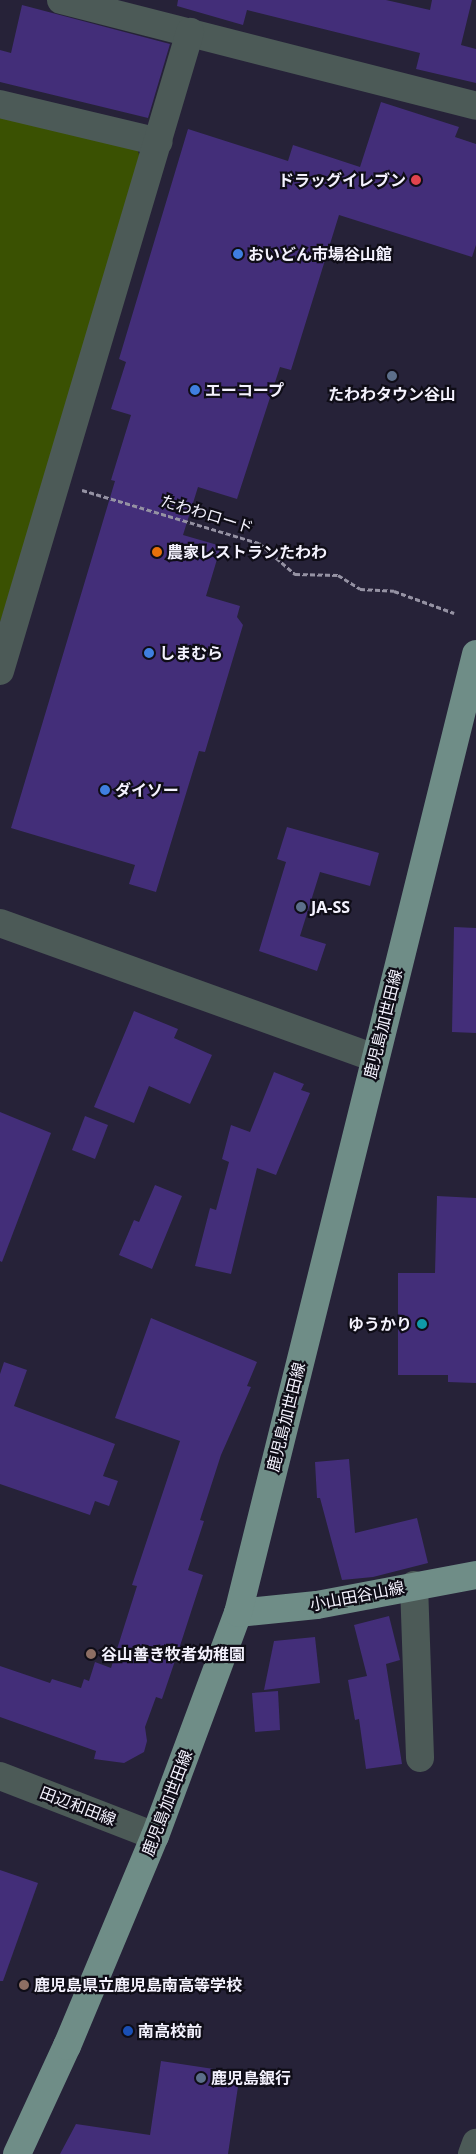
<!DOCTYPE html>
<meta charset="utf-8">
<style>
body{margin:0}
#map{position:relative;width:476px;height:2154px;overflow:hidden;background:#262238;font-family:"Noto Sans","Noto Sans JP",sans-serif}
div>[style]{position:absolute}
.green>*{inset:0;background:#3a5102}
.building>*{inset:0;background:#432e79}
.path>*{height:3px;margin-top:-1.5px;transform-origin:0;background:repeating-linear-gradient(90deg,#9592a3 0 5px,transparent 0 7.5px)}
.minor>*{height:28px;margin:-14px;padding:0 14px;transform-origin:14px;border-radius:14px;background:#4c5a57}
.major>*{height:28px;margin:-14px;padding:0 14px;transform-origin:14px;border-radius:14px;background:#6f8d87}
.dots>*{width:14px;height:14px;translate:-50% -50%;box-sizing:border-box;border:2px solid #0f0d17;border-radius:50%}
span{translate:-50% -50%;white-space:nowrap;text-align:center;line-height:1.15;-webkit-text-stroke:4.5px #0f0d17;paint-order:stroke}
.poi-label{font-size:16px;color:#f4f2fe;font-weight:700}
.right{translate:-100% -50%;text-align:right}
.left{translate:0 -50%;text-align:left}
.street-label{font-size:16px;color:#f4f2fe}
</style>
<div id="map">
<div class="green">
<i style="clip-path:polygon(0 113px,137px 148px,142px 164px,0 623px)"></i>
</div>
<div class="building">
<i style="clip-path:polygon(178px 0,386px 0,430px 10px,432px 0,472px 0,461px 45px,476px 49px,476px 83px,416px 69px,420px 53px,247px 10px,243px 25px,177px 6px)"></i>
<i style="clip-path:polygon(22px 5px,170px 44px,148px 118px,0 82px,0 50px,11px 53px)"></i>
<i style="clip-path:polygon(381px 102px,459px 127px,455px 137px,476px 144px,476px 245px,472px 257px,339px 215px,291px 370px,280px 367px,237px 499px,198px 487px,183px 535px,221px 546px,206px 596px,240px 606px,237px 617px,243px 625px,205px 752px,199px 751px,156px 892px,129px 884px,135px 865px,11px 828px,115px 481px,111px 480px,131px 415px,111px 409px,126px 362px,119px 359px,188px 129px,288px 161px,293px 145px,360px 167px)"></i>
<i style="clip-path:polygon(287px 827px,379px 853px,370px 886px,320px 872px,300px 936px,326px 944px,317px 971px,259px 951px,286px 862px,277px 859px)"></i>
<i style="clip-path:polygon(454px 927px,476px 928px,476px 1033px,452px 1032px)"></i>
<i style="clip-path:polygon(134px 1011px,178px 1029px,174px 1038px,212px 1055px,190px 1104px,149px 1086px,134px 1123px,94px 1107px)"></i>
<i style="clip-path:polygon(274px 1072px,304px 1084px,301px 1090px,310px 1093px,300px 1117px,276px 1175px,257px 1168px,231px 1274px,195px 1266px,210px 1208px,216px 1210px,229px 1162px,222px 1159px,231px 1125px,250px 1132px)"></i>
<i style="clip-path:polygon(0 1112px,51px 1133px,2px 1262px,0 1261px)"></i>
<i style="clip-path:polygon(85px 1116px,108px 1125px,95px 1159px,72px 1150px)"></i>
<i style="clip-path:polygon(155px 1185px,182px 1196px,152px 1269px,119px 1255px,134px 1220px,139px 1222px)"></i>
<i style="clip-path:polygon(437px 1196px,476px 1198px,476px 1383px,448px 1382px,448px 1375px,398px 1375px,398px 1273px,435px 1273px)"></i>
<i style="clip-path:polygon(151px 1318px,257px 1362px,247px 1386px,251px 1387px,221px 1455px,200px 1520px,204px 1521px,188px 1570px,203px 1575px,178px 1652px,162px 1699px,156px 1697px,145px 1727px,147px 1741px,144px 1752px,124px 1763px,94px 1759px,96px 1751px,0 1717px,0 1666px,50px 1683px,52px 1679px,81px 1688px,84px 1679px,89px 1681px,95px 1662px,111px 1668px,137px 1586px,132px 1585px,180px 1441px,115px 1418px)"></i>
<i style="clip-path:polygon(4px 1362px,27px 1370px,14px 1406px,115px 1444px,103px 1476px,118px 1481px,109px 1506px,95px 1501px,90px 1515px,0 1484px,0 1374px)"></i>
<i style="clip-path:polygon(349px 1459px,355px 1533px,417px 1518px,428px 1563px,373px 1577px,342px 1580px,320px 1498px,317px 1498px,315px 1462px)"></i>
<i style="clip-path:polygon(389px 1616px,400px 1660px,386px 1664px,402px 1764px,366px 1769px,359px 1719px,355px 1720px,348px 1680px,367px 1676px,354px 1625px)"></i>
<i style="clip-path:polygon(315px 1637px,320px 1683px,264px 1690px,274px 1641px)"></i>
<i style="clip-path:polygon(278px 1691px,280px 1730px,255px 1732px,252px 1693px)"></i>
<i style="clip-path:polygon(0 1870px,38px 1883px,3px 1981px,0 1981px)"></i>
<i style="clip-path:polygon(161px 2061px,240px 2073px,228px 2154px,60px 2154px,76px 2124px,150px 2135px)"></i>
</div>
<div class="path">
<i style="left:82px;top:490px;width:185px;rotate:16.7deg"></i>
<i style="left:259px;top:543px;width:48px;rotate:40.7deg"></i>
<i style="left:295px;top:574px;width:43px;rotate:1.3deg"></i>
<i style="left:338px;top:575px;width:26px;rotate:32deg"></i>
<i style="left:360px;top:589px;width:34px;rotate:3deg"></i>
<i style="left:394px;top:591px;width:64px;rotate:20.1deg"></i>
</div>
<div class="minor">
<i style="left:61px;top:0;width:428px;rotate:14.3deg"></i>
<i style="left:0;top:104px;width:163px;rotate:13.4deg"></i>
<i style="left:0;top:671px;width:667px;rotate:-73.44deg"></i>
<i style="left:0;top:923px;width:398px;rotate:19.8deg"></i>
<i style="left:414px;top:1585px;width:173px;rotate:88deg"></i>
<i style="left:0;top:1776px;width:166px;rotate:21.2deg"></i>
<i style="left:472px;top:2154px;width:12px;rotate:-70deg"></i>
</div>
<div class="major">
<i style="left:238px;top:1613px;width:79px;rotate:-5.8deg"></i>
<i style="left:317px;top:1605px;width:162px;rotate:-10.7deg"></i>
<i style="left:17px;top:2154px;width:119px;rotate:-65.2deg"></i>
<i style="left:67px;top:2046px;width:228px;rotate:-67.3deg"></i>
<i style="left:155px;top:1836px;width:238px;rotate:-69.6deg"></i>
<i style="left:238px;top:1613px;width:988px;rotate:-76.06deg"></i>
</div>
<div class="dots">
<i style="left:416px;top:180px;background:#e0444e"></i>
<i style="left:238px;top:254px;background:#3f7fe0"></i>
<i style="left:392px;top:376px;background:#5c6f8a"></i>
<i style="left:195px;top:390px;background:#3f7fe0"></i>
<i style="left:157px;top:552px;background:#e8710a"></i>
<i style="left:149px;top:653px;background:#3f7fe0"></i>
<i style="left:105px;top:790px;background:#3f7fe0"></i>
<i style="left:301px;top:907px;background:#5c6f8a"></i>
<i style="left:422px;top:1324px;background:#0f9aa8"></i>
<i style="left:91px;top:1654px;background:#8d6e63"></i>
<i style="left:24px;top:1985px;background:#8d6e63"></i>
<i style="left:128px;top:2031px;background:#1a4fb4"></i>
<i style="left:201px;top:2078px;background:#5c6f8a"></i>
</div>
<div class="poi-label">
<span class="right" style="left:406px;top:180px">ドラッグイレブン</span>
<span class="left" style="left:248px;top:254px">おいどん市場谷山館</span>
<span class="left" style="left:205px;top:390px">エーコープ</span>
<span style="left:392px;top:394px">たわわタウン谷山</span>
<span class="left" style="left:167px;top:552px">農家レストランたわわ</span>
<span class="left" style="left:159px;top:653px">しまむら</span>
<span class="left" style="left:115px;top:790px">ダイソー</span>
<span class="left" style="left:311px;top:907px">JA-SS</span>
<span class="right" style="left:412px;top:1324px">ゆうかり</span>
<span class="left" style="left:101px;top:1654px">谷山善き牧者幼稚園</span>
<span class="left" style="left:34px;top:1985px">鹿児島県立鹿児島南高等学校</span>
<span class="left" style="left:138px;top:2031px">南高校前</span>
<span class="left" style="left:211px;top:2078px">鹿児島銀行</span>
</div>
<div class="street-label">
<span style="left:207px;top:514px;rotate:17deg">たわわロード</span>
<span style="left:383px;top:1024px;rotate:-76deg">鹿児島加世田線</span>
<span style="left:286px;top:1417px;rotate:-76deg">鹿児島加世田線</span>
<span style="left:357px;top:1596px;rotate:-11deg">小山田谷山線</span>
<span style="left:167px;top:1803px;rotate:-69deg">鹿児島加世田線</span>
<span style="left:78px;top:1806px;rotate:21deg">田辺和田線</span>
</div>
</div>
